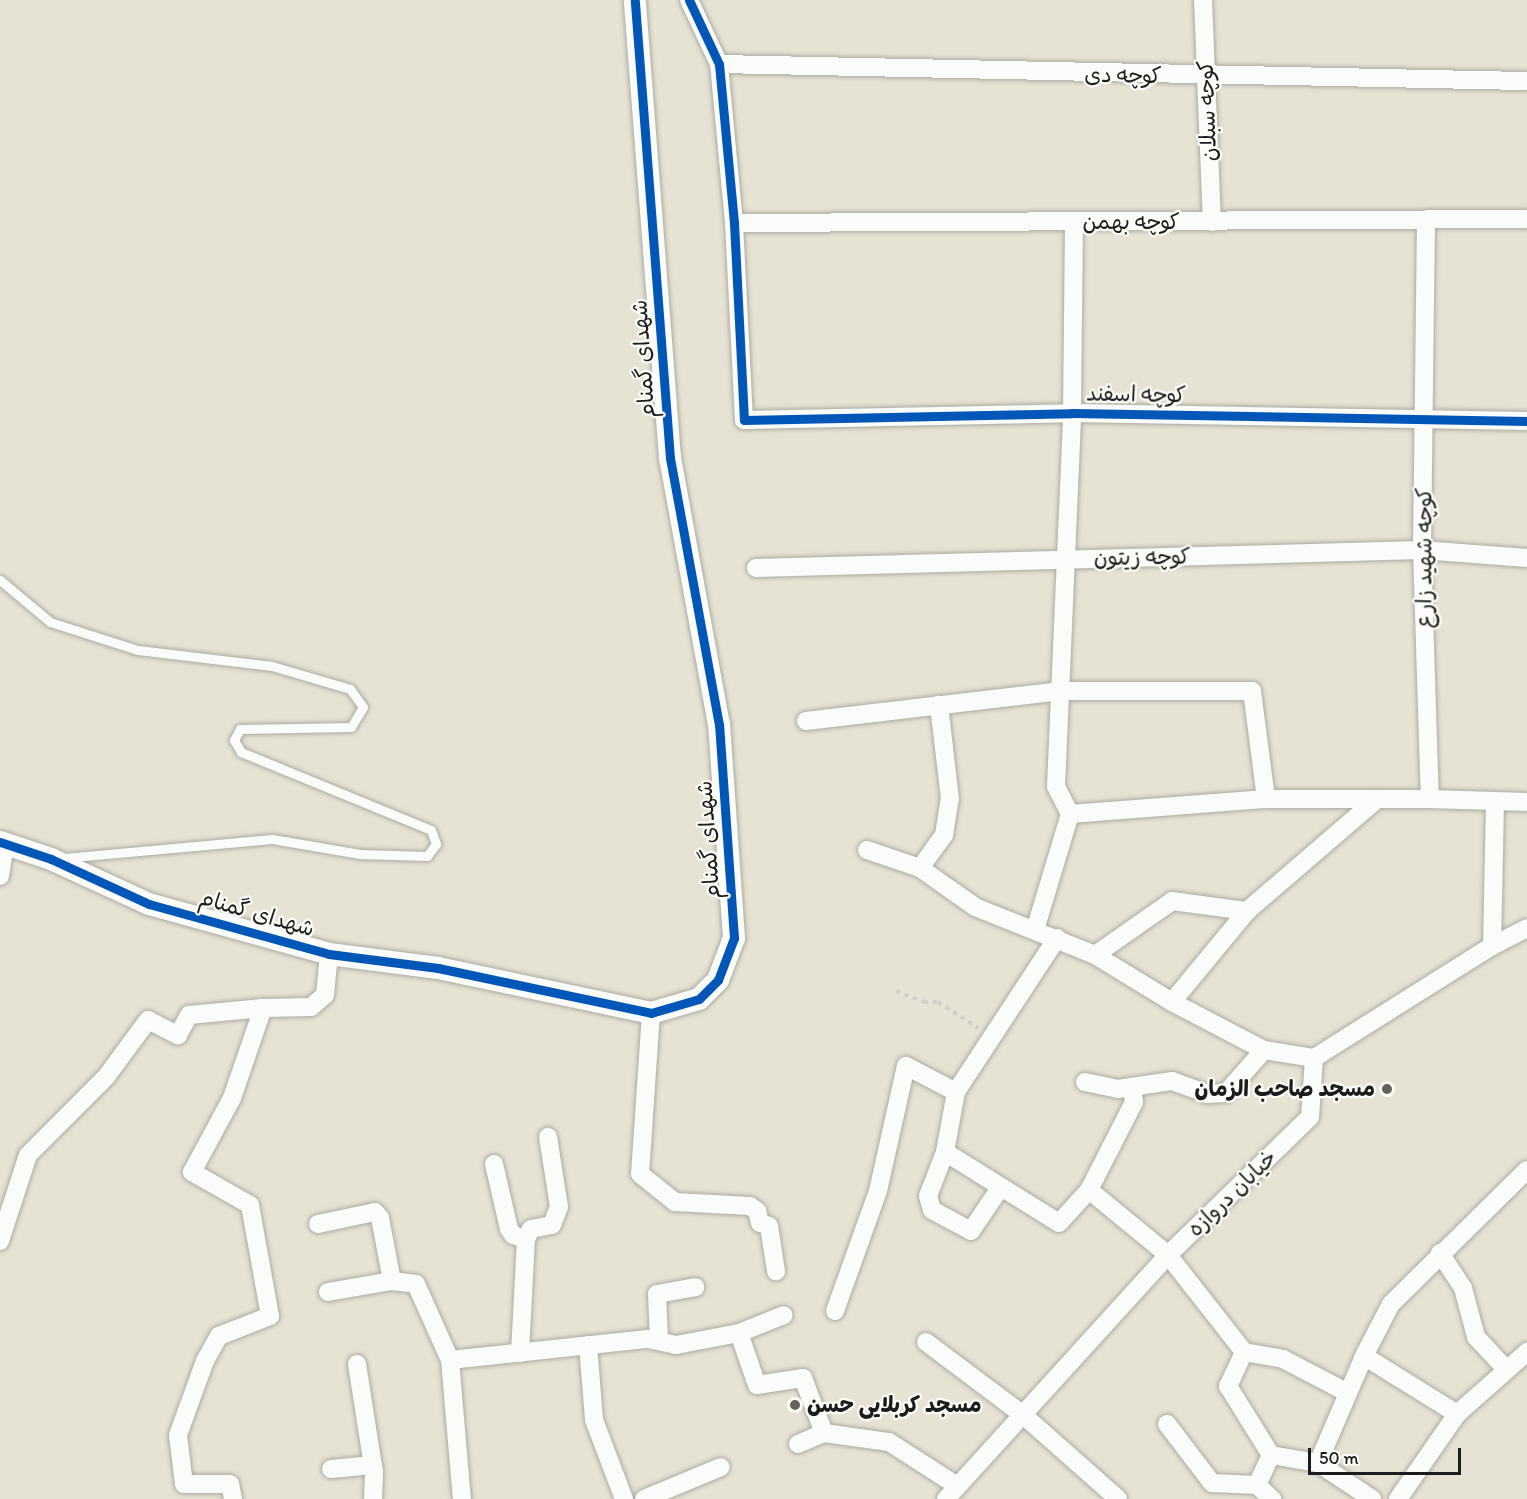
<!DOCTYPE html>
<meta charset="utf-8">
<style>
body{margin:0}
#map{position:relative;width:1527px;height:1499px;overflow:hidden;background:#e6e3d4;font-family:Itim,"Playpen Sans Arabic",sans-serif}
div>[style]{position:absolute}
.path>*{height:4px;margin-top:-2px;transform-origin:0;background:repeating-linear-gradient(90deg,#d0cfcb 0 4.5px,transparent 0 9px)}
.roads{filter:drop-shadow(0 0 2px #adaba2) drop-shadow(0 0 2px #adaba2)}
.service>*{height:9px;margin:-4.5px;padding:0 4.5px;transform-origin:4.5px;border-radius:4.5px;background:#fbfbf9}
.minor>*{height:18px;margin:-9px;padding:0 9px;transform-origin:9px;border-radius:9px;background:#fbfbf9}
.tertiary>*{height:22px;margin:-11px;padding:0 11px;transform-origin:11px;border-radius:11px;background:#fbfbf9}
.cycleway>*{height:9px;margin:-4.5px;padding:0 4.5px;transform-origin:4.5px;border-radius:4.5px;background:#0057b8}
.dots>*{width:16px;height:16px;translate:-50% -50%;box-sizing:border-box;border:3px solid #fdfcf7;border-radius:50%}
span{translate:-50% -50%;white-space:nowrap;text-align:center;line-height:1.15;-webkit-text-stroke:4.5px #fdfcf7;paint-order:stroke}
.street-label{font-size:22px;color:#1c1c1c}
.poi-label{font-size:22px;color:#1c1c1c;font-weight:700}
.right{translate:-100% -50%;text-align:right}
.left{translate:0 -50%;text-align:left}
.scale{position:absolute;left:1308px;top:1448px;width:153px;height:27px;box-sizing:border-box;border:3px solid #1c1c1c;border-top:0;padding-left:8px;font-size:18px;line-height:21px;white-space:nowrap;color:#1c1c1c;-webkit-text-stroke:4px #fdfcf7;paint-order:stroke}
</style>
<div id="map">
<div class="path">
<i style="left:896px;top:991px;width:30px;rotate:21deg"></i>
<i style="left:924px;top:1002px;width:14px"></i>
<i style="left:938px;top:1002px;width:48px;rotate:33deg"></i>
</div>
<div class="roads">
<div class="service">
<i style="left:0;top:580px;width:65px;rotate:40deg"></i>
<i style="left:50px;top:622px;width:92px;rotate:17.7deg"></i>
<i style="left:138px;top:650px;width:135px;rotate:6.8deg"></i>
<i style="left:272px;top:666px;width:81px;rotate:16.4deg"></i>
<i style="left:350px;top:689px;width:22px;rotate:54deg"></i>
<i style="left:363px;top:707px;width:23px;rotate:121deg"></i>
<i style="left:351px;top:727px;width:111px;rotate:179deg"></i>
<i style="left:240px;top:729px;width:13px;rotate:119deg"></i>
<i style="left:234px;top:740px;width:14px;rotate:60deg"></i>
<i style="left:241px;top:752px;width:205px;rotate:22.3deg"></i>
<i style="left:431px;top:830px;width:15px;rotate:70deg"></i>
<i style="left:436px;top:844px;width:15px;rotate:127deg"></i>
<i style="left:427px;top:856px;width:67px;rotate:-178.3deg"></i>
<i style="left:360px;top:854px;width:89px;rotate:-170.3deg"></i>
<i style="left:272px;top:839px;width:211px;rotate:174.8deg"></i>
</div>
<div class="minor">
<i style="left:689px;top:0;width:71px;rotate:64.9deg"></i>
<i style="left:719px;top:64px;width:160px;rotate:84.6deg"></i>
<i style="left:734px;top:223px;width:197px;rotate:87.1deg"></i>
<i style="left:744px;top:420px;width:328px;rotate:-1.2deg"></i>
<i style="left:1072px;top:413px;width:455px;rotate:1deg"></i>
<i style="left:1203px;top:0;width:222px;rotate:87.7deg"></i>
<i style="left:719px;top:64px;width:808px;rotate:1.21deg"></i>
<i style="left:1426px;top:220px;width:330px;rotate:90.7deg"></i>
<i style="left:1422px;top:550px;width:249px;rotate:88.2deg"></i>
<i style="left:1430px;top:799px;width:97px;rotate:1.8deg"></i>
<i style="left:734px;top:223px;width:793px;rotate:-0.29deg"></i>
<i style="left:756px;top:568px;width:666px;rotate:-1.55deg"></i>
<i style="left:1422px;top:550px;width:105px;rotate:4.4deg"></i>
<i style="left:806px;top:721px;width:259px;rotate:-6.7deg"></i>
<i style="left:1063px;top:691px;width:189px"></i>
<i style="left:1252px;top:691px;width:109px;rotate:82.6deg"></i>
<i style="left:1070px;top:814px;width:197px;rotate:-4.4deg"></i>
<i style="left:1266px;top:799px;width:164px"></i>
<i style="left:867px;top:850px;width:56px;rotate:18.8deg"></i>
<i style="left:920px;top:868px;width:67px;rotate:35.3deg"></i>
<i style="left:975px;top:907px;width:129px;rotate:21.8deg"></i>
<i style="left:1095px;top:955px;width:90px;rotate:31.4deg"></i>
<i style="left:1172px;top:1002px;width:104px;rotate:27.6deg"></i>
<i style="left:1264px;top:1050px;width:51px;rotate:9.1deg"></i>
<i style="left:920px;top:868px;width:41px;rotate:-54deg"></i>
<i style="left:944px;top:835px;width:36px;rotate:-81deg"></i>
<i style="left:950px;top:799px;width:95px;rotate:-96.7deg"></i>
<i style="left:0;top:876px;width:33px;rotate:-81deg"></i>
<i style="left:1035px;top:930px;width:121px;rotate:-73.2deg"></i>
<i style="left:1070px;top:814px;width:31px;rotate:-117deg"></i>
<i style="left:1056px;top:786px;width:373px;rotate:-87.5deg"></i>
<i style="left:1072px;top:413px;width:191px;rotate:-89.4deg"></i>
<i style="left:1057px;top:938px;width:184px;rotate:123.3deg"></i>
<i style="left:956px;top:1092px;width:61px;rotate:100.4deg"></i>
<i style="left:945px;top:1152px;width:134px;rotate:31.9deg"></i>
<i style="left:1059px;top:1223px;width:45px;rotate:-47.7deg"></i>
<i style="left:1089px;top:1190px;width:99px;rotate:-62.9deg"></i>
<i style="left:1134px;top:1102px;width:14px;rotate:-98deg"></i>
<i style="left:1492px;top:946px;width:143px;rotate:-88.8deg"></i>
<i style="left:1095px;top:955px;width:94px;rotate:-35deg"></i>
<i style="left:1172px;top:901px;width:76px;rotate:7.6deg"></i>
<i style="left:1172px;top:1002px;width:118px;rotate:-50.5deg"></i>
<i style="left:1247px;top:911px;width:169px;rotate:-40.7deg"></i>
<i style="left:651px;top:1013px;width:161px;rotate:93.9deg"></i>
<i style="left:640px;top:1174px;width:45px;rotate:38.7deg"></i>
<i style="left:675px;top:1202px;width:75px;rotate:3.1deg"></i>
<i style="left:750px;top:1206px;width:9px;rotate:36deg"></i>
<i style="left:757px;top:1211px;width:12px;rotate:76deg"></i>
<i style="left:760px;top:1223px;width:9px;rotate:18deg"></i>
<i style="left:769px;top:1226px;width:46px;rotate:81.2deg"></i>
<i style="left:1085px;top:1082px;width:34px;rotate:12deg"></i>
<i style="left:1118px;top:1089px;width:55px;rotate:-8.4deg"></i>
<i style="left:1172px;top:1081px;width:37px;rotate:20deg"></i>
<i style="left:1207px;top:1094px;width:19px;rotate:-3deg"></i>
<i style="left:1226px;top:1093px;width:57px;rotate:-48.5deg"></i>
<i style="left:945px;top:1152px;width:47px;rotate:111.1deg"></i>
<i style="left:928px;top:1196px;width:15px;rotate:74deg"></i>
<i style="left:932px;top:1210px;width:44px;rotate:28.3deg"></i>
<i style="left:971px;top:1231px;width:52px;rotate:-56deg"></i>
<i style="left:494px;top:1164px;width:67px;rotate:77deg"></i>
<i style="left:509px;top:1229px;width:7px;rotate:56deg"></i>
<i style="left:513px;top:1235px;width:14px;rotate:17deg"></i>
<i style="left:1089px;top:1190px;width:102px;rotate:39.4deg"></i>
<i style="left:1168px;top:1255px;width:123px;rotate:51.9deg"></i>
<i style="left:1244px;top:1352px;width:38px;rotate:115deg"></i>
<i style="left:1228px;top:1386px;width:81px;rotate:58.1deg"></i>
<i style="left:1271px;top:1455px;width:33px;rotate:115deg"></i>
<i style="left:1257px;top:1485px;width:21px;rotate:43deg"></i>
<i style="left:318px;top:1224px;width:58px;rotate:-11.9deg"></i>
<i style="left:375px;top:1212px;width:8px;rotate:50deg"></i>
<i style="left:380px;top:1218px;width:64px;rotate:79.2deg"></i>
<i style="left:392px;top:1281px;width:24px;rotate:7deg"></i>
<i style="left:416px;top:1284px;width:83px;rotate:65.9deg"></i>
<i style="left:450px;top:1360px;width:140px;rotate:85.1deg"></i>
<i style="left:0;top:1241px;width:90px;rotate:-72deg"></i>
<i style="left:28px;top:1155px;width:110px;rotate:-45deg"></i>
<i style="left:106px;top:1077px;width:71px;rotate:-53.6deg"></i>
<i style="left:148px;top:1020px;width:34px;rotate:27deg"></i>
<i style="left:178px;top:1035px;width:23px;rotate:-61deg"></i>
<i style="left:189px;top:1015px;width:74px;rotate:-5.4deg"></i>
<i style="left:1440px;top:1253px;width:42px;rotate:56.7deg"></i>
<i style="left:1463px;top:1288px;width:51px;rotate:75.1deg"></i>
<i style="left:1476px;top:1337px;width:44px;rotate:46.8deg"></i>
<i style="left:328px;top:1292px;width:65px;rotate:-9.8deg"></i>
<i style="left:835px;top:1311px;width:127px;rotate:-70.3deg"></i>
<i style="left:878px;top:1191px;width:128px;rotate:-77.4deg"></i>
<i style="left:906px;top:1066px;width:56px;rotate:27.5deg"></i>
<i style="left:739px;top:1333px;width:55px;rotate:70.9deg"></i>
<i style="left:757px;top:1385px;width:47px;rotate:-8.7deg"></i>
<i style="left:803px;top:1378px;width:59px;rotate:69.1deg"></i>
<i style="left:659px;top:1339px;width:45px;rotate:-92.5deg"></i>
<i style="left:657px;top:1294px;width:39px;rotate:-10deg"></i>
<i style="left:926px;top:1342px;width:120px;rotate:36.9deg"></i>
<i style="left:1022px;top:1414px;width:128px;rotate:41.5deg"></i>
<i style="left:588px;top:1345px;width:75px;rotate:85.4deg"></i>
<i style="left:594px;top:1420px;width:85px;rotate:69.2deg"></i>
<i style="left:1244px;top:1352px;width:40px;rotate:10deg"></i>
<i style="left:1283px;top:1359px;width:73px;rotate:27.6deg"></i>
<i style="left:520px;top:1353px;width:114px;rotate:-87deg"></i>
<i style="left:526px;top:1239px;width:11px;rotate:-63deg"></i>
<i style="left:531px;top:1229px;width:21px;rotate:-11deg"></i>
<i style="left:552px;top:1225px;width:19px;rotate:-69deg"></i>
<i style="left:559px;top:1207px;width:71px;rotate:-98.9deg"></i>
<i style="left:1364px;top:1356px;width:110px;rotate:31.9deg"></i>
<i style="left:450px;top:1360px;width:199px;rotate:-6.1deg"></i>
<i style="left:648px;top:1339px;width:29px;rotate:12deg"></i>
<i style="left:676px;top:1345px;width:64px;rotate:-10.8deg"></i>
<i style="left:739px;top:1333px;width:48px;rotate:-21.8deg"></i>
<i style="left:357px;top:1364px;width:109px;rotate:81.1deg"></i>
<i style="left:374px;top:1472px;width:27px;rotate:92deg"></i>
<i style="left:1167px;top:1424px;width:74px;rotate:52.7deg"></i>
<i style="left:1212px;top:1483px;width:45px;rotate:2.5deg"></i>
<i style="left:798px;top:1444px;width:28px;rotate:-23deg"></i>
<i style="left:824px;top:1433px;width:66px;rotate:7.9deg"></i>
<i style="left:889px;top:1442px;width:80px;rotate:32.7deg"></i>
<i style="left:1271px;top:1455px;width:48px;rotate:9.7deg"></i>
<i style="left:1318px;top:1463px;width:65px;rotate:33.7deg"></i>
<i style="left:1318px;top:1463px;width:116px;rotate:-66.7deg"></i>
<i style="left:1364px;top:1356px;width:59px;rotate:-62.6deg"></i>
<i style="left:1391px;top:1304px;width:191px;rotate:-44.6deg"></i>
<i style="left:331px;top:1469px;width:42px;rotate:-5.4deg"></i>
<i style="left:233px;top:1499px;width:15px;rotate:-101deg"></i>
<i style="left:230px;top:1484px;width:46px;rotate:180deg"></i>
<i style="left:184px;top:1484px;width:49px;rotate:-97deg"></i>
<i style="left:178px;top:1435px;width:79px;rotate:-70deg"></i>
<i style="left:205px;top:1361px;width:29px;rotate:-61deg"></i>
<i style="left:219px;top:1336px;width:55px;rotate:-21.4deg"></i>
<i style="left:270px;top:1316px;width:113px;rotate:-100.2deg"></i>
<i style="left:250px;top:1205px;width:67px;rotate:-150.4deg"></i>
<i style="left:192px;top:1172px;width:84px;rotate:-61.6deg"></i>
<i style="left:232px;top:1098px;width:95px;rotate:-71deg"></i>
<i style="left:263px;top:1008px;width:48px;rotate:-1.2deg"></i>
<i style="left:311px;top:1007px;width:18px;rotate:-41deg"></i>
<i style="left:325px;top:995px;width:41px;rotate:-84.4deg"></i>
<i style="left:644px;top:1499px;width:83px;rotate:-22.6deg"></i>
<i style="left:946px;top:1499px;width:330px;rotate:-47.7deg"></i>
<i style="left:1168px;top:1255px;width:198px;rotate:-44.2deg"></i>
<i style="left:1310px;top:1117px;width:59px;rotate:-86.1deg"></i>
<i style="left:1314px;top:1058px;width:210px;rotate:-32.2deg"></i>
<i style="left:1492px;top:946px;width:39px;rotate:-27deg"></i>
<i style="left:1398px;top:1499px;width:103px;rotate:-55.2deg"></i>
<i style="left:1457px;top:1414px;width:94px;rotate:-41.5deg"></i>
</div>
<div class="tertiary">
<i style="left:0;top:842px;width:54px;rotate:18.4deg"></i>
<i style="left:51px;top:859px;width:108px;rotate:24.7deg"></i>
<i style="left:149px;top:904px;width:187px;rotate:15.5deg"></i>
<i style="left:329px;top:954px;width:110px;rotate:7.3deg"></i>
<i style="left:438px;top:968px;width:218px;rotate:11.9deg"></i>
<i style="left:651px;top:1013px;width:50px;rotate:-16.3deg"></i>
<i style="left:699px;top:999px;width:27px;rotate:-45deg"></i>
<i style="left:718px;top:980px;width:45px;rotate:-69.1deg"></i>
<i style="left:734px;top:938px;width:214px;rotate:-94deg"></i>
<i style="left:719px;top:725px;width:271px;rotate:-100.4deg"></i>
<i style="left:670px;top:458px;width:459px;rotate:-94.4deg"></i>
</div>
</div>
<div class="cycleway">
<i style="left:689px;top:0;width:71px;rotate:64.9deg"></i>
<i style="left:719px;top:64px;width:160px;rotate:84.6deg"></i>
<i style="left:734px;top:223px;width:197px;rotate:87.1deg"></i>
<i style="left:744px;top:420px;width:328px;rotate:-1.2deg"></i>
<i style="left:1072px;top:413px;width:455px;rotate:1deg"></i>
<i style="left:0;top:842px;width:54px;rotate:18.4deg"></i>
<i style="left:51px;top:859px;width:108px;rotate:24.7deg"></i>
<i style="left:149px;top:904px;width:187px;rotate:15.5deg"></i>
<i style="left:329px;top:954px;width:110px;rotate:7.3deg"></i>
<i style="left:438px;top:968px;width:218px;rotate:11.9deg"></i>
<i style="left:651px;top:1013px;width:50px;rotate:-16.3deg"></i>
<i style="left:699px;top:999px;width:27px;rotate:-45deg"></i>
<i style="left:718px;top:980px;width:45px;rotate:-69.1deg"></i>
<i style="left:734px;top:938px;width:214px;rotate:-94deg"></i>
<i style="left:719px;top:725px;width:271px;rotate:-100.4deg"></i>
<i style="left:670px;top:458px;width:459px;rotate:-94.4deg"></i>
</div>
<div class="dots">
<i style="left:1387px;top:1089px;background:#63625c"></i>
<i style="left:795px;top:1405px;background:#63625c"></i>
</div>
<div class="street-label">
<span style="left:1123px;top:75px;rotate:1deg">کوچه دی</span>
<span style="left:1207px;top:111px;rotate:-92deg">کوچه سبلان</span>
<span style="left:1131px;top:222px">کوچه بهمن</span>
<span style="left:643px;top:359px;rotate:-94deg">شهدای گمنام</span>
<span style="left:1136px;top:394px;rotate:1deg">کوچه اسفند</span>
<span style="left:1142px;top:557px;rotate:-1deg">کوچه زیتون</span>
<span style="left:1424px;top:558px;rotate:-90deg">کوچه شهید زارع</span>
<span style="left:708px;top:840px;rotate:-94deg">شهدای گمنام</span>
<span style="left:257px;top:913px;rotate:16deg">شهدای گمنام</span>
<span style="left:1232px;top:1193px;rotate:-44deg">خیابان دروازه</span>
</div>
<div class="poi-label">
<span class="right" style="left:1375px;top:1089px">مسجد صاحب الزمان</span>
<span class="left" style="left:807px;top:1405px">مسجد کربلایی حسن</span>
</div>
<div class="scale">50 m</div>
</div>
